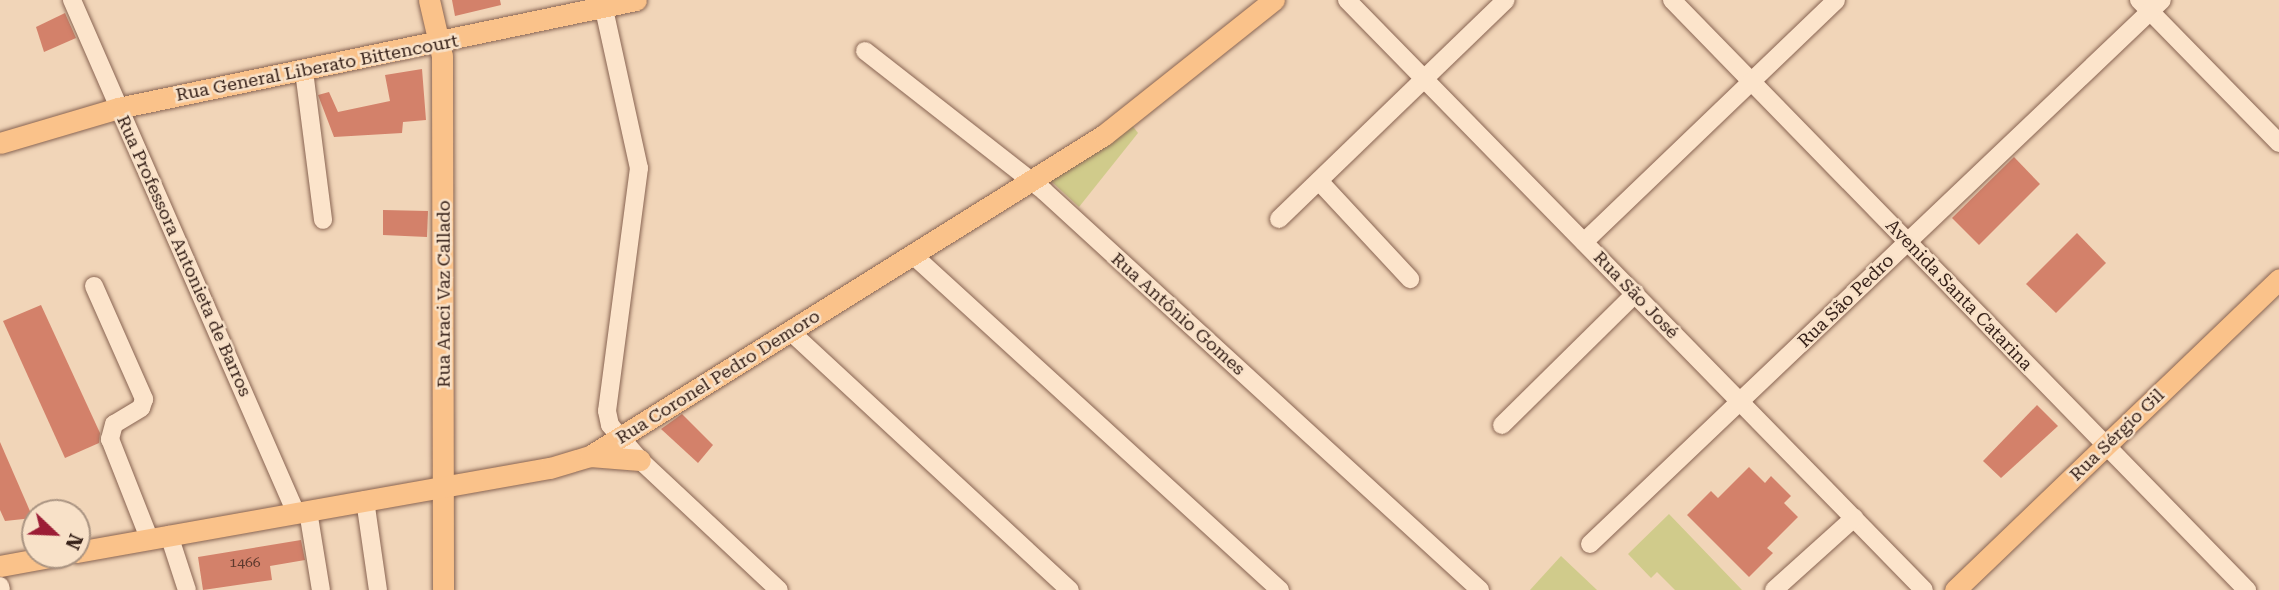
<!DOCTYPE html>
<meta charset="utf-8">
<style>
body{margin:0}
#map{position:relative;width:2279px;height:590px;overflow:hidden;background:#f1d5b8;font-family:"Roboto Serif",serif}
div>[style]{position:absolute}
.green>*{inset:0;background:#d0cb8b}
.building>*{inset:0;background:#d3816a}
.roads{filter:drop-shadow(0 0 2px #886452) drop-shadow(0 0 2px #886452)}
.minor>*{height:18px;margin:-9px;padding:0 9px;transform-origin:9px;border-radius:9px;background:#fce4cb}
.major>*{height:21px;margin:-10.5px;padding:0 10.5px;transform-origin:10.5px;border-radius:10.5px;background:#fac28a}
span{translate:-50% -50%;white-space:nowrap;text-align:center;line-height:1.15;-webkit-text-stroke:5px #f8e1c8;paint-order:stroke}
.number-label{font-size:14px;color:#5d392d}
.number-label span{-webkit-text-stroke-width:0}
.street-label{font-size:18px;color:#362119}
.north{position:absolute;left:21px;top:499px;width:70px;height:70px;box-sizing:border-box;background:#f8e1c8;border:2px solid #aa9482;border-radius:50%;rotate:113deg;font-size:19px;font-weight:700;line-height:28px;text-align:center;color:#362119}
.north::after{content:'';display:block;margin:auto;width:24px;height:32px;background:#9c1d36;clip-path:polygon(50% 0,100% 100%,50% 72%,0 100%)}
</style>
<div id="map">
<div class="green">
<i style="clip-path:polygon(1131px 124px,1138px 133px,1079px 207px,1051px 181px)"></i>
<i style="clip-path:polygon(1669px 514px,1742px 590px,1675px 590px,1657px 572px,1651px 578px,1628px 554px)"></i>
<i style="clip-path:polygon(1561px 556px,1597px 590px,1530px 590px)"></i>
</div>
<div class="building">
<i style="clip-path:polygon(452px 0,500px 0,501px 5px,455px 16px)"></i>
<i style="clip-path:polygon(65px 13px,76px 38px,44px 52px,36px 27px)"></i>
<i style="clip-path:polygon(422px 69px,426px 120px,403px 122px,402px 133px,334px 137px,318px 95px,329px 92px,338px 112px,390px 101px,385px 75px)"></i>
<i style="clip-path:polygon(2014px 157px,2040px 184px,1979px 245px,1952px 218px)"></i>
<i style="clip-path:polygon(383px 210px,428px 211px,427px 237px,383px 235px)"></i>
<i style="clip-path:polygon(2077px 233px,2106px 263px,2056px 313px,2026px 284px)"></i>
<i style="clip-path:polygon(41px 305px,100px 433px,99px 443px,65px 458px,3px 321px)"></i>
<i style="clip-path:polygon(2037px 405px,2058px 426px,2001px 478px,1983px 461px)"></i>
<i style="clip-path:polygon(682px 414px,713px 445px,698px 463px,661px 429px)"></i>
<i style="clip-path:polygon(0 442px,33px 518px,5px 521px,0 510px)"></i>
<i style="clip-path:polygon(1749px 467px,1765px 483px,1771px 476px,1791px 496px,1784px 503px,1798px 517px,1767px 548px,1773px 553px,1749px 577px,1687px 515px,1711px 491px,1718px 498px)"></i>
<i style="clip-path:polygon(301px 540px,305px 560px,270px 566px,272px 580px,203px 590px,198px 557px)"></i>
</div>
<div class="roads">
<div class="minor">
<i style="left:72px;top:0;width:560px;rotate:66.41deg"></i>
<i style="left:602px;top:0;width:172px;rotate:77.6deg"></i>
<i style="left:639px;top:168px;width:245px;rotate:97.5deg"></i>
<i style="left:607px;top:411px;width:14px;rotate:78deg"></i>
<i style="left:610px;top:425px;width:46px;rotate:49.4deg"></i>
<i style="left:640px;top:460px;width:190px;rotate:43.1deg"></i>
<i style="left:1347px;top:0;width:825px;rotate:45.64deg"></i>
<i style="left:1672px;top:0;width:824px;rotate:45.74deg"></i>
<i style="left:2139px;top:0;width:200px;rotate:45.6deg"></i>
<i style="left:865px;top:51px;width:227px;rotate:38deg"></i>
<i style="left:1044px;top:191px;width:591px;rotate:42.46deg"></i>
<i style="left:304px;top:71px;width:150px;rotate:82.7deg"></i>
<i style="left:1319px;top:181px;width:134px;rotate:47.1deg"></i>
<i style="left:1279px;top:219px;width:315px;rotate:-44deg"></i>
<i style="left:1584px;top:242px;width:349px;rotate:-43.8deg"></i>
<i style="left:913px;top:255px;width:497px;rotate:42.4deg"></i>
<i style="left:94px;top:286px;width:124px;rotate:66.1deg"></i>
<i style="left:144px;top:399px;width:9px;rotate:108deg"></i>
<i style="left:141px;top:408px;width:31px;rotate:149deg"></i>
<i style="left:114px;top:424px;width:16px;rotate:105deg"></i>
<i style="left:110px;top:439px;width:106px;rotate:68.5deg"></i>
<i style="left:791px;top:332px;width:380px;rotate:42.8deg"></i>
<i style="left:1502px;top:425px;width:187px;rotate:-44.6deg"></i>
<i style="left:365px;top:500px;width:91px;rotate:81.8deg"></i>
<i style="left:308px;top:511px;width:80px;rotate:80.7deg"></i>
<i style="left:169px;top:535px;width:58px;rotate:71.9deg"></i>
<i style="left:1590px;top:544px;width:789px;rotate:-43.56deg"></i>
<i style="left:0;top:586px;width:4px;rotate:76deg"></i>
<i style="left:1774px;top:590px;width:108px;rotate:-42deg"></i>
</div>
<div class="major">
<i style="left:429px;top:0;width:57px;rotate:76.9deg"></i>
<i style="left:442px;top:56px;width:534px;rotate:89.89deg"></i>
<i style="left:0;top:143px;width:123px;rotate:-16.5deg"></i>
<i style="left:118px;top:108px;width:529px;rotate:-11.78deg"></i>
<i style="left:590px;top:456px;width:50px;rotate:4.6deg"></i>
<i style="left:77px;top:552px;width:480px;rotate:-10.1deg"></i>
<i style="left:550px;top:468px;width:42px;rotate:-16.7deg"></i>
<i style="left:590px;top:456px;width:606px;rotate:-31.99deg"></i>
<i style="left:1104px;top:135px;width:217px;rotate:-38.5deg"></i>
<i style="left:0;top:566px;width:61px;rotate:-10.4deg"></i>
<i style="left:1955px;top:590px;width:449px;rotate:-43.8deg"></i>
</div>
</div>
<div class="number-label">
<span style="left:245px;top:562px">1466</span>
</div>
<div class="street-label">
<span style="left:317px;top:68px;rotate:-11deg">Rua General Liberato Bittencourt</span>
<span style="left:184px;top:256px;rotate:66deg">Rua Professora Antonieta de Barros</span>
<span style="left:444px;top:294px;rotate:-90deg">Rua Araci Vaz Callado</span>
<span style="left:1636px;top:295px;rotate:46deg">Rua São José</span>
<span style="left:1959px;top:295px;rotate:46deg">Avenida Santa Catarina</span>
<span style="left:1846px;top:301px;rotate:-44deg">Rua São Pedro</span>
<span style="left:1178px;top:314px;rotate:42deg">Rua Antônio Gomes</span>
<span style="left:718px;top:377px;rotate:-32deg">Rua Coronel Pedro Demoro</span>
<span style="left:2117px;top:435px;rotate:-44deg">Rua Sérgio Gil</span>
</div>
<div class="north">N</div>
</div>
